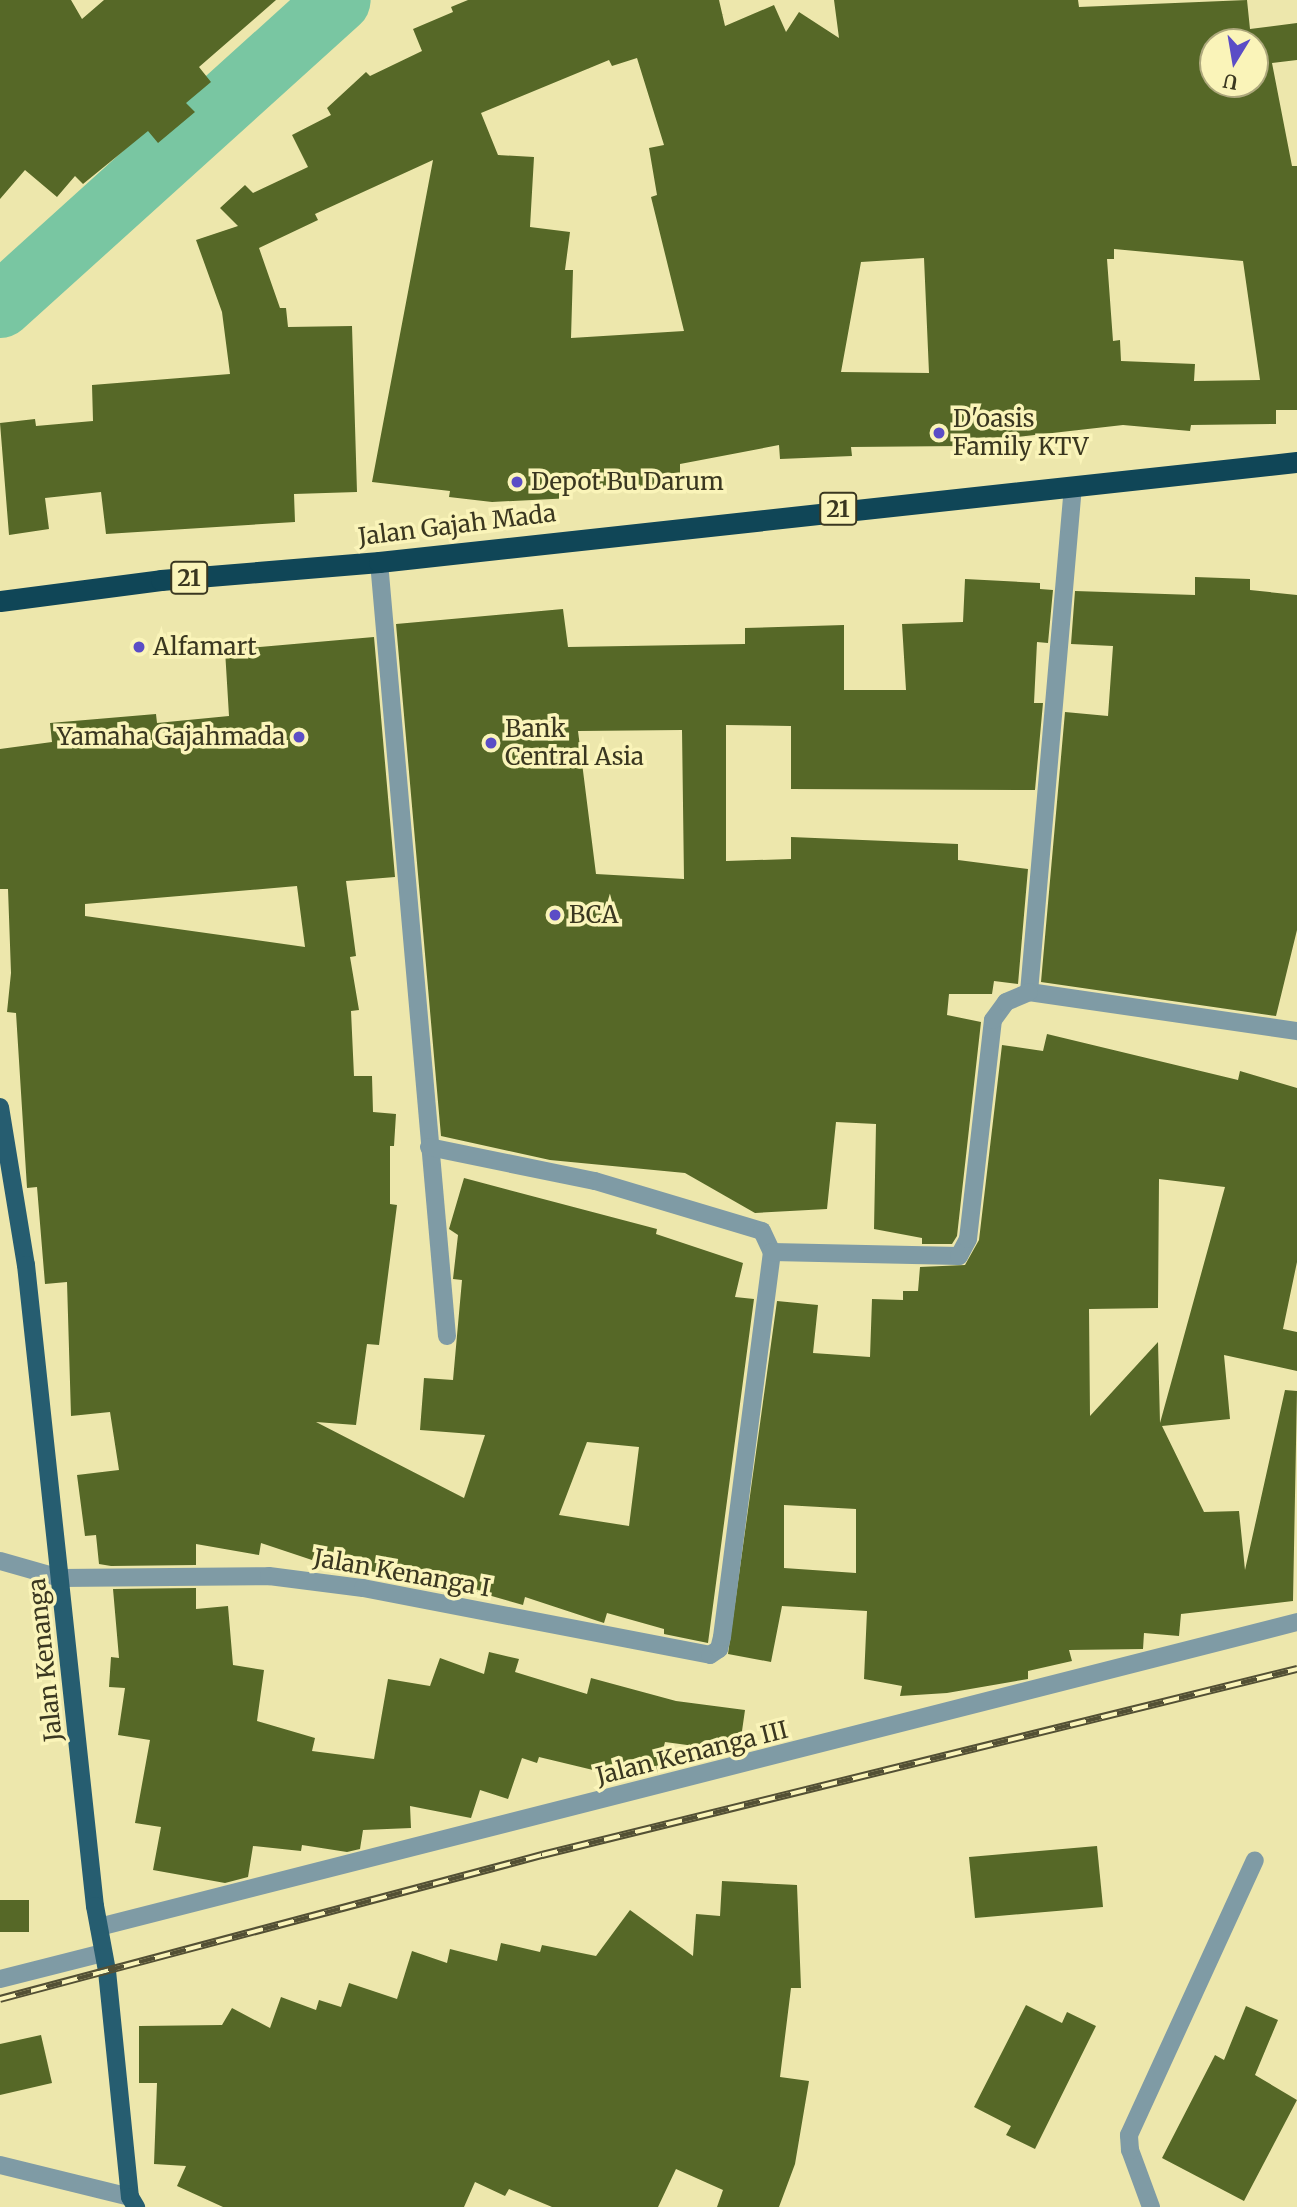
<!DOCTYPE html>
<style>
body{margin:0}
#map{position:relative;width:1297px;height:2207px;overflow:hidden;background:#ede7ac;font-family:Merriweather,serif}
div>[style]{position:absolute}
.river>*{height:65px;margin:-32.5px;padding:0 32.5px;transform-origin:32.5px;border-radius:32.5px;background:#79c6a2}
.building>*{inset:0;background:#566827}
.minor>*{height:18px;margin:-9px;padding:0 9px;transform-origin:9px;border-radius:9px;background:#7f9ba5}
.major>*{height:18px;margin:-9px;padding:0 9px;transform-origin:9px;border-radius:9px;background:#265d70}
.highway>*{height:21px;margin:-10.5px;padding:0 10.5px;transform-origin:10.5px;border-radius:10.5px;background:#104657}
.rail>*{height:8px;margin-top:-4px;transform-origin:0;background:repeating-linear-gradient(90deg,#faf4b9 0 16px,#535034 0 32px);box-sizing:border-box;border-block:2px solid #535034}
.dots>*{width:19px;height:19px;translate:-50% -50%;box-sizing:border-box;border:4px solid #faf4b9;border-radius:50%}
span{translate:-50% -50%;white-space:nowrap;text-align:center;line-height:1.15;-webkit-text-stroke:7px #faf4b9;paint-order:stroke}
.shield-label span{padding:2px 5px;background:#faf4b9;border:2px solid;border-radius:5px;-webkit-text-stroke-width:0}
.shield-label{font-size:23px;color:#3a3720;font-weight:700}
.poi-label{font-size:24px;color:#3a3720}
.left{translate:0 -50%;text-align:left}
.right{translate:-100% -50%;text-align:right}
.street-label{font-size:24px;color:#3a3720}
.north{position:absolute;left:1199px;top:28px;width:70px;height:70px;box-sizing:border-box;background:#faf4b9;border:2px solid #ada87c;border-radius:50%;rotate:191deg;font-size:19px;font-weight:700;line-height:28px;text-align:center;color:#3a3720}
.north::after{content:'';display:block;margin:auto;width:24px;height:32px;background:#5b4dc6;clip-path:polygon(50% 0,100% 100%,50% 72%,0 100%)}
</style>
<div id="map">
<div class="river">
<i style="left:0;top:305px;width:455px;rotate:-42.1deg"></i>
</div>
<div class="building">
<i style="clip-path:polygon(0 0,71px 0,82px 19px,104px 0,276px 0,199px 67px,211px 82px,186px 103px,195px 112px,158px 143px,148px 131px,83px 184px,75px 176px,57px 197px,25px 170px,0 199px)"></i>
<i style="clip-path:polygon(evenodd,468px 0,719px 0,725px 26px,774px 5px,786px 32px,799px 12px,839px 38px,834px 0,1078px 0,1079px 7px,1247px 0,1250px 29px,1297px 23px,1297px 60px,1272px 63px,1292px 166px,1297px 166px,1297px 410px,1276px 410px,1276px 424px,1191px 425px,1190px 431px,1123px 425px,1017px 437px,960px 438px,960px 446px,851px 447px,852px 456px,780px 459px,779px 445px,680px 464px,680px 485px,571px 489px,572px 498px,492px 502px,449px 497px,450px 491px,372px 482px,433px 160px,315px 214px,318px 220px,259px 248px,280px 308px,286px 308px,288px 327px,352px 326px,357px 492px,294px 494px,295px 522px,106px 534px,101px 492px,45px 498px,49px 529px,9px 535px,0 423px,35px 419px,36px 426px,93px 421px,92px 385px,230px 374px,222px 312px,196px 240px,238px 226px,220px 208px,245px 185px,253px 193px,308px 167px,292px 135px,331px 115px,327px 108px,366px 72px,370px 76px,422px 51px,413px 29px,453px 12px,451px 7px,468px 0,1213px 42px,1255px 42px,1255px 84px,1213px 84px,1213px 42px,468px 0,637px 58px,664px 145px,649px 148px,657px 195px,651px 197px,684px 331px,571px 338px,573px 270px,565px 270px,570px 232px,530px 227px,534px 157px,498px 155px,481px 113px,609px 60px,612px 66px,637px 58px,468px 0,1114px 249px,1243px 261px,1260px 380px,1194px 381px,1195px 364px,1121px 361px,1120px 340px,1113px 341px,1107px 259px,1114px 259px,1114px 249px,468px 0,924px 258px,929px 373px,841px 372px,861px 262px,924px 258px)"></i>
<i style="clip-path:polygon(1195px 577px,1250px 579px,1250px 590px,1297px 595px,1297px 930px,1276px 1016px,1041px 982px,1065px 712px,1108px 716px,1113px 646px,1071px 644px,1075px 591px,1195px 595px)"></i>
<i style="clip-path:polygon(evenodd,965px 579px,1040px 583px,1040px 589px,1053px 590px,1048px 643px,1037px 642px,1034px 703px,1043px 703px,1035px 790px,791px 789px,791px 726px,726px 725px,726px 861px,791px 859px,791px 837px,958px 844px,958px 860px,1028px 869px,1018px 984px,994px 981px,992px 994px,949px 994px,947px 1015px,981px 1022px,957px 1236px,952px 1244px,922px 1244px,922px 1238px,874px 1229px,876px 1124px,836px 1122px,827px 1209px,755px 1213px,685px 1173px,550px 1160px,441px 1136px,396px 624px,563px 609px,568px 647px,745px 644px,745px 628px,844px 625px,844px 690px,906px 690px,902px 624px,963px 622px,965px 579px,682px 730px,684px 879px,596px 874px,578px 731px,682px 730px)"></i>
<i style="clip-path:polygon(evenodd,374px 637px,395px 877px,346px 881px,356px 956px,350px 957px,359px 1010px,351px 1011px,354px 1076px,372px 1076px,373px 1112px,396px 1114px,394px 1146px,390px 1146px,390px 1204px,397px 1205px,379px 1345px,367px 1344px,356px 1425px,316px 1422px,464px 1498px,485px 1435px,420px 1430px,424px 1378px,453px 1380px,462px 1280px,453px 1279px,458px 1235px,449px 1229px,464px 1178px,657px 1229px,656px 1234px,743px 1263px,735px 1297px,754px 1299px,708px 1643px,664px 1634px,664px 1629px,607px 1613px,604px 1623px,525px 1597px,523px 1605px,467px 1589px,465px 1594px,422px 1577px,419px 1584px,393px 1580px,357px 1565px,355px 1569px,316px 1548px,312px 1560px,261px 1543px,259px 1555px,196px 1544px,196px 1565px,111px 1566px,99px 1564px,96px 1535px,85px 1536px,77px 1475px,119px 1470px,110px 1412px,71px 1416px,67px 1282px,45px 1284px,37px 1187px,27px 1188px,16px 1013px,7px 1012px,11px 973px,8px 889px,0 889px,0 749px,52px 742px,50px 723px,156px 714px,157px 723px,229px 716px,225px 650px,374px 637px,297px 886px,305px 947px,85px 916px,85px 904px,297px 886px,374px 637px,587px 1442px,639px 1447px,629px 1526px,559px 1515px,587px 1442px)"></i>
<i style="clip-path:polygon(evenodd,1047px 1034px,1238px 1080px,1240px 1071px,1297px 1088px,1297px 1262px,1283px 1329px,1297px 1332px,1297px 1371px,1224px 1355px,1230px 1419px,1162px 1426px,1204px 1512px,1239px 1511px,1245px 1570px,1285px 1390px,1297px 1391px,1293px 1601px,1181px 1614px,1179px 1636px,1144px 1633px,1143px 1649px,1069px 1650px,1072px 1661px,1028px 1671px,1028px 1679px,947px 1693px,900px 1696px,902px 1686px,864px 1679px,867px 1611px,782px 1606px,771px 1662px,728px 1654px,777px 1301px,818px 1305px,813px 1353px,870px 1357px,872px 1299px,903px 1300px,903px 1291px,918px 1291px,920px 1267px,965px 1265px,979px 1240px,1002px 1045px,1043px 1051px,1047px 1034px,1159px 1179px,1225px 1187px,1160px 1423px,1158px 1342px,1090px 1416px,1089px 1309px,1158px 1308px,1159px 1179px,1047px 1034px,784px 1505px,856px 1509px,856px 1573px,784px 1568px,784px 1505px)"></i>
<i style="clip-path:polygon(196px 1588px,196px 1609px,228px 1606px,233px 1665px,264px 1670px,257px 1721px,315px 1738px,312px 1751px,374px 1759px,388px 1679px,430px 1686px,440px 1658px,484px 1674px,489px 1652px,519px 1659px,515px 1672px,587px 1694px,591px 1678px,676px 1701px,745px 1710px,739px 1752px,665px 1742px,657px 1773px,621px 1764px,618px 1776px,539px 1757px,537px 1763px,522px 1758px,508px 1799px,480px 1790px,471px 1818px,410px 1806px,411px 1828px,363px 1830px,360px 1849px,347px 1852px,302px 1845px,301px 1851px,253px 1846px,248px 1877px,225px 1883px,153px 1870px,161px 1827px,135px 1823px,150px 1740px,118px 1735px,125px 1688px,109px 1687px,111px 1657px,119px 1658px,113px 1589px)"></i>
<i style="clip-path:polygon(1097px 1846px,1103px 1907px,975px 1918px,969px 1857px)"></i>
<i style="clip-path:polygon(722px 1881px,797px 1885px,801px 1988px,791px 1988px,780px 2077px,809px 2081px,795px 2164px,779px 2207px,717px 2207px,723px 2190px,676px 2169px,658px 2207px,552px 2207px,509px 2189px,505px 2196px,475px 2182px,464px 2207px,223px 2207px,177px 2186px,186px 2166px,154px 2164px,157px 2083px,139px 2083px,139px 2026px,222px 2025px,232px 2008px,270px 2028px,281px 1997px,316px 2010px,319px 2000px,341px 2007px,349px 1983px,397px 1999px,412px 1951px,447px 1963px,450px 1949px,497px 1961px,501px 1943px,540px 1952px,542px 1945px,596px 1956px,630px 1910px,693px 1956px,696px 1914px,720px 1916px)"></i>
<i style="clip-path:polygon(0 1900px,29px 1900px,29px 1932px,0 1932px)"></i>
<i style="clip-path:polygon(1026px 2005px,1062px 2023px,1067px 2012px,1096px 2026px,1035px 2149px,1006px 2135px,1011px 2126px,974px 2107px)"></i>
<i style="clip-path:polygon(1246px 2006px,1278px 2020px,1255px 2075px,1297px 2100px,1244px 2201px,1162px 2158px,1215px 2055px,1224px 2060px)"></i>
<i style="clip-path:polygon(41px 2035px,52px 2083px,0 2095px,0 2044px)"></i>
</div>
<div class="minor">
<i style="left:1073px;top:486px;width:508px;rotate:94.97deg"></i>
<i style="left:1029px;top:992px;width:271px;rotate:8.3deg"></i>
<i style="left:379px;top:562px;width:777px;rotate:84.98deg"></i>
<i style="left:429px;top:1147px;width:169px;rotate:11.6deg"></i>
<i style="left:595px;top:1181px;width:174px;rotate:16.7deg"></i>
<i style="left:762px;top:1231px;width:23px;rotate:65deg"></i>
<i style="left:0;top:1561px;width:62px;rotate:15.8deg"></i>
<i style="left:60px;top:1578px;width:209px;rotate:-0.5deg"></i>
<i style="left:269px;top:1576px;width:95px;rotate:7.3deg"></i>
<i style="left:363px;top:1588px;width:353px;rotate:10.9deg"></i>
<i style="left:710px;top:1655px;width:11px;rotate:-34deg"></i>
<i style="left:719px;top:1649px;width:12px;rotate:-76deg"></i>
<i style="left:722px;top:1637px;width:388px;rotate:-82.6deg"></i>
<i style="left:772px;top:1252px;width:187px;rotate:1.2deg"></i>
<i style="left:959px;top:1256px;width:19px;rotate:-62deg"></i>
<i style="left:968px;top:1239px;width:220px;rotate:-83.5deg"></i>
<i style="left:993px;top:1020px;width:22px;rotate:-54deg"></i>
<i style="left:1006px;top:1002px;width:25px;rotate:-23deg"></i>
<i style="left:99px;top:1927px;width:1236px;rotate:-14.28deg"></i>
<i style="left:0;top:1979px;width:106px;rotate:-14.2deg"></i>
<i style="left:0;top:2165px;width:134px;rotate:13.8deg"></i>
<i style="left:1151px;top:2207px;width:61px;rotate:-110.2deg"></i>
<i style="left:1130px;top:2150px;width:15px;rotate:-94deg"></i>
<i style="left:1129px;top:2135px;width:302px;rotate:-65.4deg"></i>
</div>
<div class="major">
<i style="left:0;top:1107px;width:160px;rotate:80.7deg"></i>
<i style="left:26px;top:1265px;width:645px;rotate:83.86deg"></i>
<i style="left:95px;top:1906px;width:66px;rotate:79.5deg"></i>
<i style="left:107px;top:1971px;width:227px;rotate:84.2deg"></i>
<i style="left:130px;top:2197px;width:12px;rotate:59deg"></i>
</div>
<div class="highway">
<i style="left:0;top:601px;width:162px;rotate:-7.4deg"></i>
<i style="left:161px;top:580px;width:219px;rotate:-4.7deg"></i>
<i style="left:379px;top:562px;width:923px;rotate:-6.22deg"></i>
</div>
<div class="rail">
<i style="left:0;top:1999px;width:561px;rotate:-14.88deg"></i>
<i style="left:542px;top:1855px;width:778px;rotate:-13.84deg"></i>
</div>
<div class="dots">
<i style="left:939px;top:433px;background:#5b4dc6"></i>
<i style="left:517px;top:482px;background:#5b4dc6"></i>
<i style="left:139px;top:647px;background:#5b4dc6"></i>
<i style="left:299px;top:737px;background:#5b4dc6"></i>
<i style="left:491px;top:743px;background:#5b4dc6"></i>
<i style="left:555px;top:915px;background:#5b4dc6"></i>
</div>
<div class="shield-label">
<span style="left:838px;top:509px">21</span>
<span style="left:189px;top:578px">21</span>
</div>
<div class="poi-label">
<span class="left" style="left:953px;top:433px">D'oasis<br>Family KTV</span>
<span class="left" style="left:531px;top:482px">Depot Bu Darum</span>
<span class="left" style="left:153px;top:647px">Alfamart</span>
<span class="left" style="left:505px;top:743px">Bank<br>Central Asia</span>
<span class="right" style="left:285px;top:737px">Yamaha Gajahmada</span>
<span class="left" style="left:569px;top:915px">BCA</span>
</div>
<div class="street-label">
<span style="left:457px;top:525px;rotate:-7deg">Jalan Gajah Mada</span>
<span style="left:402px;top:1573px;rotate:10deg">Jalan Kenanga I</span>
<span style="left:45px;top:1660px;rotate:-96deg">Jalan Kenanga</span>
<span style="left:692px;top:1753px;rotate:-14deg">Jalan Kenanga III</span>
</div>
<div class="north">U</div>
</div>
